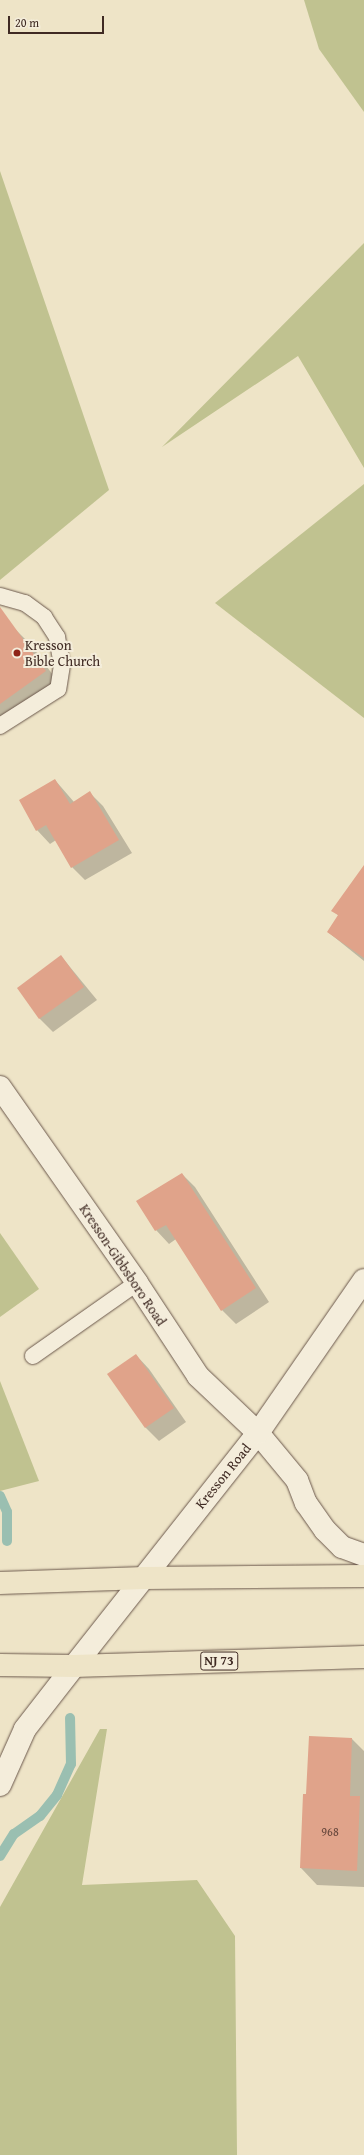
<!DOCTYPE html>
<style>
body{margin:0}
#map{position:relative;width:364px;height:2155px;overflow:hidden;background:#eee4c7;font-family:"Gentium Book Plus",serif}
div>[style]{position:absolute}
.green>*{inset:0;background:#c0c290}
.shadow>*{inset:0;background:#0003}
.stream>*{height:10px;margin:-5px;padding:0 5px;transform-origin:5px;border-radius:5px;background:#9abfb1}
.building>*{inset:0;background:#e0a38a}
.roads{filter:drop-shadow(0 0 1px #6b584c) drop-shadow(0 0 1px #6b584c)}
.service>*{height:16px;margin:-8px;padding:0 8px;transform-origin:8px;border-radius:8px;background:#f4eddb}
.tertiary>*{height:22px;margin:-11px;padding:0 11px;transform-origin:11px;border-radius:11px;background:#f4eddb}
.secondary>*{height:22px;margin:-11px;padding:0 11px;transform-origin:11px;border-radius:11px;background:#f4eddb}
.trunk>*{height:22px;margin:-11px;padding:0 11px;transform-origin:11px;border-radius:11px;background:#eee4c7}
.dots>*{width:11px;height:11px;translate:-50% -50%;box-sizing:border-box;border:2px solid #f4eddb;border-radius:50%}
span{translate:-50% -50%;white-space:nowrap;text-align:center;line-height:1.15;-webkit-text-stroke:4px #f4eddb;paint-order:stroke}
.number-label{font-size:12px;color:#67483d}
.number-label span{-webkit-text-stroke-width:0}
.shield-label span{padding:1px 3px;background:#f4eddb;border:1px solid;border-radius:3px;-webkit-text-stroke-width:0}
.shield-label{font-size:13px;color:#3f2a23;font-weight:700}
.poi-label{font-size:14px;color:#3f2a23}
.left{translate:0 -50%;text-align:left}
.street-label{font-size:14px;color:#3f2a23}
.scale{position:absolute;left:8px;top:16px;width:96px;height:18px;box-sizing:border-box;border:2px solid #3f2a23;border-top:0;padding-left:5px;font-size:12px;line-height:14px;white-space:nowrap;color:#3f2a23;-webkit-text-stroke:3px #f4eddb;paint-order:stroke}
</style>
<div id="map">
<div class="green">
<i style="clip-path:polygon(304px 0,364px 0,364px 112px,319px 49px)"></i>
<i style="clip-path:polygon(0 171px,109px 490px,0 580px)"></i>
<i style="clip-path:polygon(364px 243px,364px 468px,298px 356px,162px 447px)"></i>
<i style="clip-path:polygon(364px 484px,364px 718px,215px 603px)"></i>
<i style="clip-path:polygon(0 1233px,39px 1289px,0 1317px)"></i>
<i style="clip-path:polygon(0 1381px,39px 1481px,0 1491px)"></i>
<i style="clip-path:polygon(100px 1729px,107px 1729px,82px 1885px,197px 1880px,235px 1936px,237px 2155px,0 2155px,0 1907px)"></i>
</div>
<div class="shadow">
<i style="clip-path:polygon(14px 628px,32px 646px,63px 689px,0 728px,0 638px)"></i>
<i style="clip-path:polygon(55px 780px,74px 802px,90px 793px,103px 806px,132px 853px,85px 880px,72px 867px,56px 840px,50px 844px,37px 830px)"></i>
<i style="clip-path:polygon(364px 870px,364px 961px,328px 932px,339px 916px,333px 911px)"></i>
<i style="clip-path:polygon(61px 956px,97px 1000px,53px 1032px,40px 1019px,18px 988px)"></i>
<i style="clip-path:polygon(182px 1174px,195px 1187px,269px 1302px,236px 1324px,222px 1310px,176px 1239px,169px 1244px,156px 1230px)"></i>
<i style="clip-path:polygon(136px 1355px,149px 1369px,186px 1422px,159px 1441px,146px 1428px,109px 1374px)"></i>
<i style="clip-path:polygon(352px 1739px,364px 1751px,364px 1887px,317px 1885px,301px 1868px,304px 1795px,307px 1795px)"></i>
</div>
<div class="stream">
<i style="left:0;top:1496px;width:17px;rotate:66deg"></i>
<i style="left:7px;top:1512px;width:29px;rotate:90deg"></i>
<i style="left:0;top:1856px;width:26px;rotate:-58deg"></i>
<i style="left:14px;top:1834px;width:32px;rotate:-35deg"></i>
<i style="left:40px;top:1816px;width:27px;rotate:-51deg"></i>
<i style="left:57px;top:1795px;width:34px;rotate:-66deg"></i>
<i style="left:71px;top:1764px;width:46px;rotate:-91.2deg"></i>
</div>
<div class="building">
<i style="clip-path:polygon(0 607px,46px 671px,0 704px)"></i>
<i style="clip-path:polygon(55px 779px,70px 804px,90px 791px,119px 840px,71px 868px,46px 825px,36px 831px,19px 800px)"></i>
<i style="clip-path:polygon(364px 865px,364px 958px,327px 932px,338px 915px,331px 911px)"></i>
<i style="clip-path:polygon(61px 955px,84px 987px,39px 1019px,17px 988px)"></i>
<i style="clip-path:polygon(182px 1173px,256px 1288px,221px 1311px,166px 1225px,155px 1231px,136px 1201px)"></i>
<i style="clip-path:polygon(136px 1354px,174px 1408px,145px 1428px,107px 1374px)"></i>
<i style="clip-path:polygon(309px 1736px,352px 1738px,350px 1796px,360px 1796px,357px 1871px,300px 1868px,303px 1794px,306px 1794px)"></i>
</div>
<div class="roads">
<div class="service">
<i style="left:0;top:596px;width:26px;rotate:16deg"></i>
<i style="left:25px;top:603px;width:24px;rotate:36deg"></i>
<i style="left:44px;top:617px;width:24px;rotate:57deg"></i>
<i style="left:57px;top:637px;width:28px;rotate:80deg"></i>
<i style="left:62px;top:665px;width:24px;rotate:99deg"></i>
<i style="left:58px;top:689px;width:69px;rotate:147.5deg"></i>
<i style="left:33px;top:1356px;width:127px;rotate:-35.1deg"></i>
</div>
<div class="tertiary">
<i style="left:0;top:1087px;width:239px;rotate:55deg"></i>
<i style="left:137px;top:1283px;width:111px;rotate:56.7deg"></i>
<i style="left:198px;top:1376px;width:83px;rotate:43.5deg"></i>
<i style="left:0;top:1785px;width:61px;rotate:-65.9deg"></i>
<i style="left:25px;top:1729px;width:80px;rotate:-52.1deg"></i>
</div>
<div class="secondary">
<i style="left:258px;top:1433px;width:61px;rotate:50.3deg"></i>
<i style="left:297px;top:1480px;width:25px;rotate:69deg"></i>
<i style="left:306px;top:1503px;width:33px;rotate:55deg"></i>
<i style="left:325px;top:1530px;width:24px;rotate:45deg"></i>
<i style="left:342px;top:1547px;width:23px;rotate:20deg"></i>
<i style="left:74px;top:1666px;width:297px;rotate:-51.7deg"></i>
<i style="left:258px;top:1433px;width:186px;rotate:-55.3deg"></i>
</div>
<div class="trunk">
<i style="left:0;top:1583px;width:144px;rotate:-2deg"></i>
<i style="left:144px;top:1578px;width:220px;rotate:-0.5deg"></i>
<i style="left:0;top:1665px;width:74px;rotate:0.8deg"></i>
<i style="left:74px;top:1666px;width:290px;rotate:-1.8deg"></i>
</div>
</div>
<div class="dots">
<i style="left:17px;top:653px;background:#8f2418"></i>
</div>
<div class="number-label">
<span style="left:330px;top:1832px">968</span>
</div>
<div class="shield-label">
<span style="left:219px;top:1661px">NJ 73</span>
</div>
<div class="poi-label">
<span class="left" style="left:25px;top:653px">Kresson<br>Bible Church</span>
</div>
<div class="street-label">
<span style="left:123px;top:1265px;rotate:56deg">Kresson-Gibbsboro Road</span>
<span style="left:223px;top:1476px;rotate:-51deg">Kresson Road</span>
</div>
<div class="scale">20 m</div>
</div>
